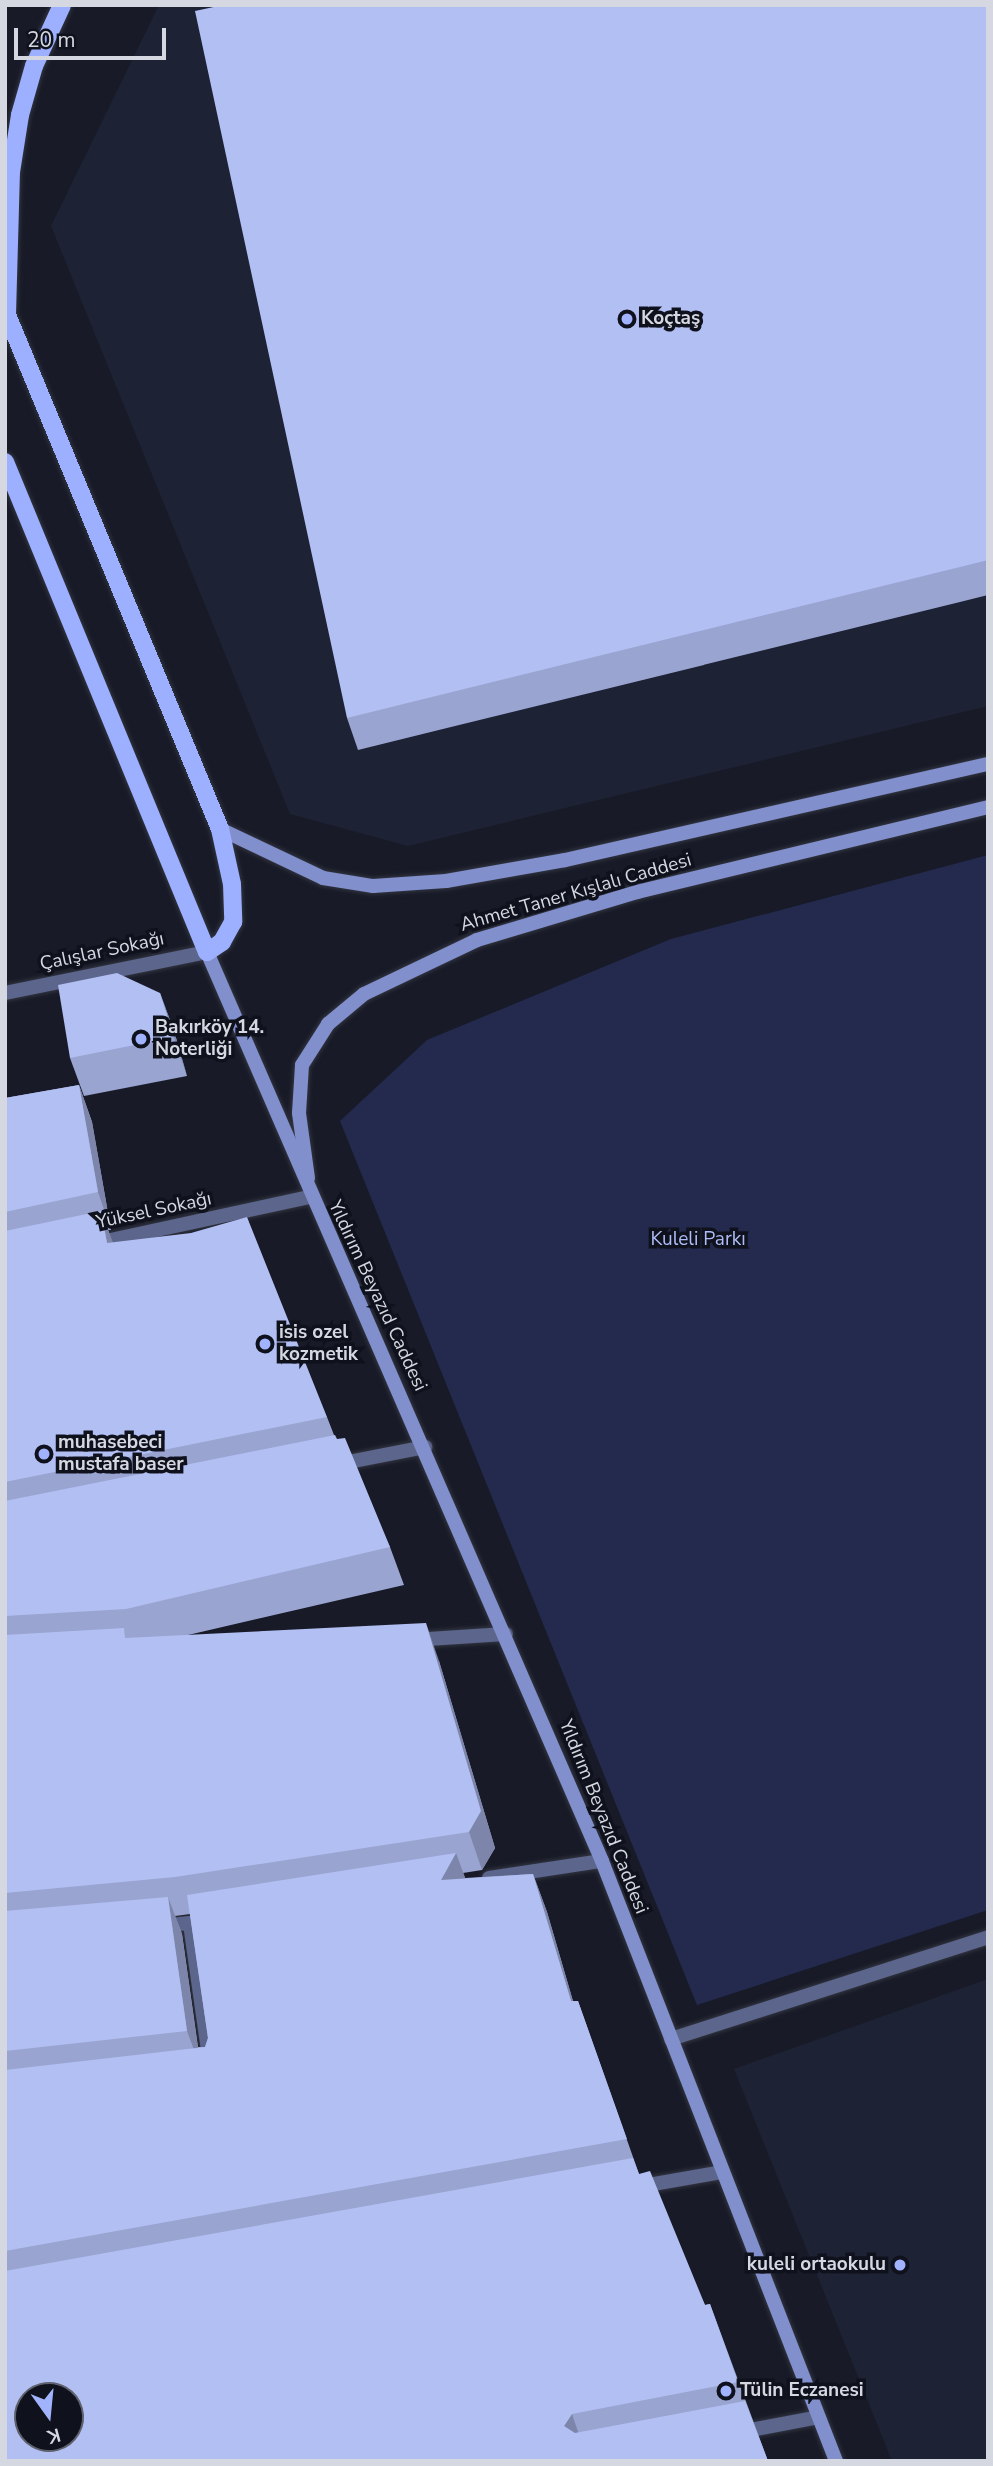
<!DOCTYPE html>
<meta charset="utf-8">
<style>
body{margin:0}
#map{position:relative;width:993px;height:2466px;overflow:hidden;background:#181b27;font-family:"Nunito Sans",sans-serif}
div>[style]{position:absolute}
.built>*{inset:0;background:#1d2234}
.green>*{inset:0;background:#232a4d}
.roads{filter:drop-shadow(0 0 2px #323541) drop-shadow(0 0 2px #323541)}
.street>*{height:14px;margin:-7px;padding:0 7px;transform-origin:7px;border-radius:7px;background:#5c658b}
.secondary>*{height:14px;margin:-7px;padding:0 7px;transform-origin:7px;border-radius:7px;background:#818fcc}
.primary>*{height:18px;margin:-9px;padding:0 9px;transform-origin:9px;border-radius:9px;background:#9dafff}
.wall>*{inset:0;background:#99a4d1}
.shaded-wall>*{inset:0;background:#7d86aa}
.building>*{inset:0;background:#b2bff3}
.dots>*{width:19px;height:19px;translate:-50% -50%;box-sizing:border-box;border:4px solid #0f121d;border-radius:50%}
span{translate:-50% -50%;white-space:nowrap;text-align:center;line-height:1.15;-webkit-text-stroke:7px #0f121d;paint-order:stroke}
.poi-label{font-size:19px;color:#d5d8e0;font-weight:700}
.left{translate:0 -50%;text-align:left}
.right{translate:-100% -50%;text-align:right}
.street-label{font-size:19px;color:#d5d8e0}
.park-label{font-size:19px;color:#adbcf7}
.frame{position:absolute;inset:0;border:7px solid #d5d8e0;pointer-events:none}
.north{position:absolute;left:14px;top:2382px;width:70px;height:70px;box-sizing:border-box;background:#0f121d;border:2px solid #5e616b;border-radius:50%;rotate:165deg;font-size:19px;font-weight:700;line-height:28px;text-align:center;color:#d5d8e0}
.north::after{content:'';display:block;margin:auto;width:24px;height:32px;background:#a1b3fd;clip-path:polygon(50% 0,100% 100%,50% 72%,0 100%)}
.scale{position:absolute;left:14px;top:28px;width:152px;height:32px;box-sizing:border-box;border:4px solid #d5d8e0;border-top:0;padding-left:9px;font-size:21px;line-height:24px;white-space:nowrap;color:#d5d8e0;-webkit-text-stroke:5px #0f121d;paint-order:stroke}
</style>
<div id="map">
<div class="built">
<i style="clip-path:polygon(159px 5px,988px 5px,988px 706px,408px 846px,290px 814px,51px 226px)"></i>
<i style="clip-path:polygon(988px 1979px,988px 2461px,892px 2461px,734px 2069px)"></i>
</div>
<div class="green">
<i style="clip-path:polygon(988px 855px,988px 1910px,697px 2005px,340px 1121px,427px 1040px,671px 939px)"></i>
</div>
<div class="roads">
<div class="street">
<i style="left:5px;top:993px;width:206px;rotate:-11.5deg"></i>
<i style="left:92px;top:1244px;width:223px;rotate:-12.2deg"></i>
<i style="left:338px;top:1464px;width:89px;rotate:-11.1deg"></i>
<i style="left:412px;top:1640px;width:94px;rotate:-3.7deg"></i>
<i style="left:489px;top:1878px;width:114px;rotate:-8.6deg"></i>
<i style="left:190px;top:1924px;width:134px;rotate:81.9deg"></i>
<i style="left:160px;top:1926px;width:49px;rotate:-5.8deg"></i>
<i style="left:671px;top:2039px;width:333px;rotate:-17.8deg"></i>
<i style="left:637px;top:2187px;width:86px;rotate:-10deg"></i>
<i style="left:740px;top:2432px;width:80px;rotate:-10.8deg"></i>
</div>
<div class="secondary">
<i style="left:220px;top:829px;width:114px;rotate:25.4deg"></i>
<i style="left:323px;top:878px;width:51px;rotate:9.1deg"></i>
<i style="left:373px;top:886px;width:73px;rotate:-3.9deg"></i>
<i style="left:446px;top:881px;width:121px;rotate:-10deg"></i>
<i style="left:565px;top:860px;width:434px;rotate:-12.8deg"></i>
<i style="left:207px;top:952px;width:991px;rotate:66.51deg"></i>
<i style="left:602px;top:1861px;width:644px;rotate:68.69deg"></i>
<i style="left:308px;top:1178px;width:66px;rotate:-97.9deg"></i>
<i style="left:299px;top:1113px;width:48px;rotate:-86.4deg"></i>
<i style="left:302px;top:1065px;width:49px;rotate:-57.6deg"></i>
<i style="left:328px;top:1024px;width:47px;rotate:-39.8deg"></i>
<i style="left:364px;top:994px;width:125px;rotate:-25.5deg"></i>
<i style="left:477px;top:940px;width:167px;rotate:-16.7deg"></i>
<i style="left:637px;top:892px;width:361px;rotate:-13.6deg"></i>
</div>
<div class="primary">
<i style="left:5px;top:310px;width:562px;rotate:67.5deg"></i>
<i style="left:220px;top:829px;width:56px;rotate:77.7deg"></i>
<i style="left:232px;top:884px;width:38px;rotate:88deg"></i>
<i style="left:233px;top:922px;width:23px;rotate:119deg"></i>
<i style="left:222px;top:942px;width:18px;rotate:146deg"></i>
<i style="left:207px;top:952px;width:530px;rotate:-112.4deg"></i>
<i style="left:7px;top:314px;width:142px;rotate:-88.4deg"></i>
<i style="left:11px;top:172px;width:58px;rotate:-81deg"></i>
<i style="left:20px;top:115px;width:51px;rotate:-74.1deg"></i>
<i style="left:34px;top:66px;width:67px;rotate:-65.3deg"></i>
</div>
</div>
<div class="wall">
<i style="clip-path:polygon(988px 5px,988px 595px,358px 750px,347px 718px)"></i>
<i style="clip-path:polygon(160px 993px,174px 1031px,187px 1076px,84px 1096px,70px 1058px)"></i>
<i style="clip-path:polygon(evenodd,79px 1085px,92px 1122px,111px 1230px,108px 1230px,112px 1242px,327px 1417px,334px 1435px,390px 1547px,404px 1585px,188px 1635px,439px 1661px,495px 1848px,482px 1870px,463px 1873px,465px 1878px,533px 1874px,547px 1912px,573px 2001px,578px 2001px,639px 2174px,705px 2305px,710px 2304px,768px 2461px,5px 2461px,5px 1098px,79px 1085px,190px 1914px,208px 2038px,205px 2047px,198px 2047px,182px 1934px,175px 1916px,190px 1914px)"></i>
</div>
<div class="shaded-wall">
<i style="clip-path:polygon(160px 993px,174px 1031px,187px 1076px,174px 1037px)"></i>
<i style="clip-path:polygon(79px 1085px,92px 1122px,111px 1230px,98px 1192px)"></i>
<i style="clip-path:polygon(101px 1211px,115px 1248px,107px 1243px)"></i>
<i style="clip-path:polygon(426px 1623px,439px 1661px,495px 1848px,482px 1870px,469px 1832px)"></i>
<i style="clip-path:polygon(456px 1853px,470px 1891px,441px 1880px)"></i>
<i style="clip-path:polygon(533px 1874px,547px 1912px,584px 2039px,571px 2001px)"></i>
<i style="clip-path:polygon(168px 1897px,182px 1934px,201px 2069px,187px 2031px)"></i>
<i style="clip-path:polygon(572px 2414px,585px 2452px,564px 2426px)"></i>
</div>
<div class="building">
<i style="clip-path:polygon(223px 5px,988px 5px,988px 560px,347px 718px,195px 11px)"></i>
<i style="clip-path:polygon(117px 973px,160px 993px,174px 1037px,70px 1058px,58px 985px)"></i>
<i style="clip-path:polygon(79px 1085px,98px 1192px,5px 1212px,5px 1098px)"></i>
<i style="clip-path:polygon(101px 1211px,107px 1243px,191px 1233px,247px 1217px,327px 1417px,5px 1482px,5px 1231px)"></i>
<i style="clip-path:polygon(335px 1435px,337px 1439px,345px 1438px,390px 1547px,126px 1609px,5px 1616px,5px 1501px)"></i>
<i style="clip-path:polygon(426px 1623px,481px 1811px,469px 1832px,175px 1877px,5px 1893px,5px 1635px,124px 1628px,125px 1638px)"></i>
<i style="clip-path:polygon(456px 1853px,441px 1880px,533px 1874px,571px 2001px,578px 2001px,627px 2139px,5px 2251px,5px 2070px,205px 2047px,208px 2038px,187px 1895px)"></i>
<i style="clip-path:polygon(168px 1897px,187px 2031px,5px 2051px,5px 1911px)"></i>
<i style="clip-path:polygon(evenodd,633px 2158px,639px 2174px,650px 2171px,705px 2305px,710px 2304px,738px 2382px,572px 2414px,564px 2426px,575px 2433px,745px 2401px,768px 2461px,5px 2461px,5px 2271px,633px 2158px,28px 2396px,70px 2396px,70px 2438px,28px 2438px,28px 2396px)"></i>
</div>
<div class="dots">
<i style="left:627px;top:319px;background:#a1b3fd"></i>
<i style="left:141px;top:1039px;background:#a1b3fd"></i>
<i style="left:265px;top:1344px;background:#a1b3fd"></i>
<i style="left:44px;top:1454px;background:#a1b3fd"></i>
<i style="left:900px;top:2265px;background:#a1b3fd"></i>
<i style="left:726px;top:2391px;background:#a1b3fd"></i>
</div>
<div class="poi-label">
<span class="left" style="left:641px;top:319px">Koçtaş</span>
<span class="left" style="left:155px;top:1039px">Bakırköy 14.<br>Noterliği</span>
<span class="left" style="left:279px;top:1344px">isis ozel<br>kozmetik</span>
<span class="left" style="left:58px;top:1454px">muhasebeci<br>mustafa baser</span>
<span class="right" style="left:886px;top:2265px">kuleli ortaokulu</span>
<span class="left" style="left:740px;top:2391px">Tülin Eczanesi</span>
</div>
<div class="street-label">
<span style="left:576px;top:893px;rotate:-16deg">Ahmet Taner Kışlalı Caddesi</span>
<span style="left:102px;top:952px;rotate:-12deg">Çalışlar Sokağı</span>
<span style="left:154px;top:1211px;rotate:-12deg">Yüksel Sokağı</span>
<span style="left:377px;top:1296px;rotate:65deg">Yıldırım Beyazıd Caddesi</span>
<span style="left:603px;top:1817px;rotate:68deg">Yıldırım Beyazıd Caddesi</span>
</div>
<div class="park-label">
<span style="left:698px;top:1240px">Kuleli Parkı</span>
</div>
<div class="frame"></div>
<div class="north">K</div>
<div class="scale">20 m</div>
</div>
